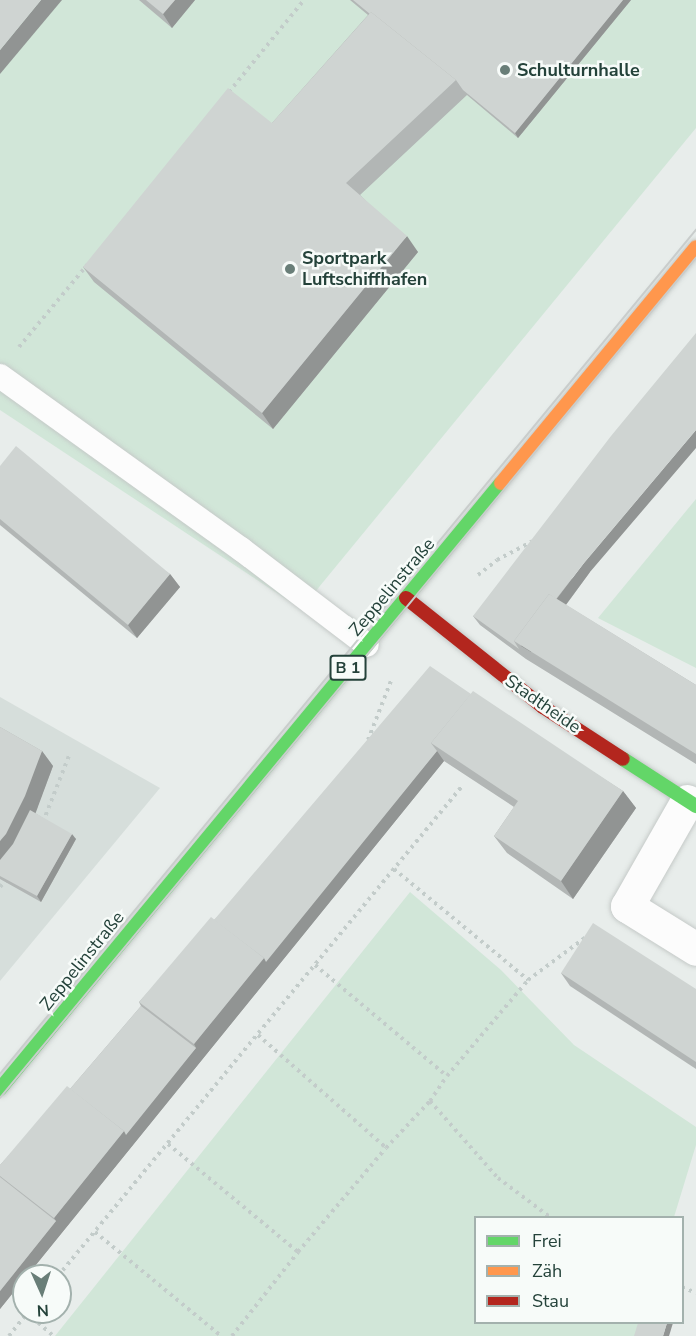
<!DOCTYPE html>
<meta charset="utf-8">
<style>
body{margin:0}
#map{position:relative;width:696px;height:1336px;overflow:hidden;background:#e8edeb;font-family:"Nunito Sans",sans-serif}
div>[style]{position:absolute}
.built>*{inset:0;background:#d6dedb}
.green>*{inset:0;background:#d1e6d8}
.path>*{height:4px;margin-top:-2px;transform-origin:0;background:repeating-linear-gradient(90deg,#c3ccca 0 3px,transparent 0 7.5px)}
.roads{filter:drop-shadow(0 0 2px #c5cac8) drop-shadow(0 0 2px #c5cac8)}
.lane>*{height:24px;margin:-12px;padding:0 12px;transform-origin:12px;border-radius:12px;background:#fcfcfc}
.street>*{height:33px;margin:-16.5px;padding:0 16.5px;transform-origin:16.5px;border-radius:16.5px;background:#fcfcfc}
.fast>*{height:14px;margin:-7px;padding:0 7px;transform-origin:7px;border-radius:7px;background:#63d668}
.slow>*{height:14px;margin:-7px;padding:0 7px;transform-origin:7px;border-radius:7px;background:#ff974d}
.jam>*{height:14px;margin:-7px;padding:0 7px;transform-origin:7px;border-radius:7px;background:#b3261e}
.tram>*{height:1.5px;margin:-0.75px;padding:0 0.75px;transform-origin:0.75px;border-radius:0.75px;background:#c9cdcc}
.wall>*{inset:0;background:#b2b6b5}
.shaded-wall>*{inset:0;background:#919493}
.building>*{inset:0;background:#cfd4d2}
.dots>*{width:16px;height:16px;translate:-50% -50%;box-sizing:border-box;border:3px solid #f7fbf9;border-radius:50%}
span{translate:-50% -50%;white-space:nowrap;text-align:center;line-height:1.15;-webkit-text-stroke:5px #f7fbf9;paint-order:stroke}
.shield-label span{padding:2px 4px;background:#f7fbf9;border:2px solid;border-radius:4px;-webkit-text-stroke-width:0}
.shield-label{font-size:16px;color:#24423a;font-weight:700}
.poi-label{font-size:18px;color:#24423a;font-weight:700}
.left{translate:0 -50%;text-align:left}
.street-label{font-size:18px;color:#24423a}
.legend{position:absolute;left:474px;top:1216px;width:210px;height:108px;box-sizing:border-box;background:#f7fbf9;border:2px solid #a3b1ad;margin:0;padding:8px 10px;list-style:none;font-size:18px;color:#24423a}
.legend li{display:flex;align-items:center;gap:12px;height:30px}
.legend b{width:30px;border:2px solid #a3b1ad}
.north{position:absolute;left:12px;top:1264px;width:60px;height:60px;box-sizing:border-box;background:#f7fbf9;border:2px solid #a3b1ad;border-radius:50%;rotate:177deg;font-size:16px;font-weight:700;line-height:24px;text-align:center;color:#24423a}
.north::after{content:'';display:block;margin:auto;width:21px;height:27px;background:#697e78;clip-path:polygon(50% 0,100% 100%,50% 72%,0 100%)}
</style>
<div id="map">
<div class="built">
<i style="clip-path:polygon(0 697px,160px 788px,0 981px)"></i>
</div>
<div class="green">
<i style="clip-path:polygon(0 0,696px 0,696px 128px,301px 609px,0 410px)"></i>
<i style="clip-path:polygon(696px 499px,696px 668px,598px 618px)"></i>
<i style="clip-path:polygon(410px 892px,501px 970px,574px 1045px,696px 1127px,696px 1145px,674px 1217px,476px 1218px,476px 1322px,643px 1323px,639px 1336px,55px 1336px)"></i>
</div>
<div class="path">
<i style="left:229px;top:92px;width:119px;rotate:-50.8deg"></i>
<i style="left:19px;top:347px;width:107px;rotate:-50.3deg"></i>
<i style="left:478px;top:575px;width:24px;rotate:-38deg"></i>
<i style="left:497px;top:560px;width:40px;rotate:-28deg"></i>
<i style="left:368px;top:740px;width:66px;rotate:-68.8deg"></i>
<i style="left:43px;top:822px;width:74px;rotate:-68.6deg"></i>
<i style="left:394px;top:869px;width:174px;rotate:39.6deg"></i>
<i style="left:0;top:887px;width:12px;rotate:-48deg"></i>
<i style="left:315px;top:965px;width:172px;rotate:40.1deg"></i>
<i style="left:258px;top:1035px;width:171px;rotate:41.4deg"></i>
<i style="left:430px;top:1101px;width:103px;rotate:48.6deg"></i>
<i style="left:498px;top:1178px;width:66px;rotate:37deg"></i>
<i style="left:168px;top:1144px;width:169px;rotate:39.7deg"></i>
<i style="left:95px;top:1232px;width:163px;rotate:39.5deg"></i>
<i style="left:58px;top:1276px;width:636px;rotate:-50.48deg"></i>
<i style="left:682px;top:1287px;width:15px;rotate:23deg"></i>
<i style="left:27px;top:1313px;width:35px;rotate:41deg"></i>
<i style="left:9px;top:1336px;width:29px;rotate:-52deg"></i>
<i style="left:232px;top:1336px;width:107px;rotate:-51.8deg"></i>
<i style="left:298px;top:1252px;width:136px;rotate:-49.8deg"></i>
<i style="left:386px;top:1148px;width:64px;rotate:-46.9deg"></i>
<i style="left:430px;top:1101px;width:30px;rotate:-56deg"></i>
<i style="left:447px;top:1076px;width:126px;rotate:-49.8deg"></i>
<i style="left:528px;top:980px;width:72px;rotate:-36.6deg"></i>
</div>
<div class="roads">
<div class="lane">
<i style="left:0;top:376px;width:297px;rotate:35.7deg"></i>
<i style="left:241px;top:549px;width:158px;rotate:37.3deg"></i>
</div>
<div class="street">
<i style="left:687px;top:801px;width:121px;rotate:119.7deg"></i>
<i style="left:627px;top:906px;width:81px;rotate:31.9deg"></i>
</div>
<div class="fast">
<i style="left:623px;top:759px;width:87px;rotate:32.8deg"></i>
<i style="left:0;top:1089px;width:786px;rotate:-50.42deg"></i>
</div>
<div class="slow">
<i style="left:501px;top:483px;width:306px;rotate:-50.4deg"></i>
</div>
<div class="jam">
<i style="left:406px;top:598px;width:175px;rotate:38.5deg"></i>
<i style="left:543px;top:707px;width:95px;rotate:33deg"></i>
</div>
</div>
<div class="tram">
<i style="left:0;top:1074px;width:1094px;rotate:-50.49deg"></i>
<i style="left:0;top:1098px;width:1091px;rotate:-50.36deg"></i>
</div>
<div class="wall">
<i style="clip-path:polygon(139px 0,195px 0,172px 28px)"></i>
<i style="clip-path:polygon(350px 0,631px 0,518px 138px,467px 95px,360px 195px,418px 252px,273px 429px,94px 282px,83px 267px,272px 123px,368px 15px)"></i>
<i style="clip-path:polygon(0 466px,170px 574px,180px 587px,137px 638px,0 525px)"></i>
<i style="clip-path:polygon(590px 572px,566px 605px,696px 685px,696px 764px,526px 659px,480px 625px,473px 616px)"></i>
<i style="clip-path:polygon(471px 694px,623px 791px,636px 808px,573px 899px,507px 853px,494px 836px,514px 807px,444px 761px,0 1309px,0 1165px,70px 1089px,141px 1006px,139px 1002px,214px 920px)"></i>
<i style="clip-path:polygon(0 727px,42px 751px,53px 766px,35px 813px,76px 839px,41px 902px,0 879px)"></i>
<i style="clip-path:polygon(561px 973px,696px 989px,696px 1069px,570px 986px)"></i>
</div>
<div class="shaded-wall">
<i style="clip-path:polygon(41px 0,62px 0,0 74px,0 50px)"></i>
<i style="clip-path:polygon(175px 0,195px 0,172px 28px,163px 14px)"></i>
<i style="clip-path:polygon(623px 0,631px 0,518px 138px,515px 133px)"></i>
<i style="clip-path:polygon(407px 236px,418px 252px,273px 429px,262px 413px)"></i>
<i style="clip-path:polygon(696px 430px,696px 448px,590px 572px,531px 652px,521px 646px,584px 563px)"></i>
<i style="clip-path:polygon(170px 574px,180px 587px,137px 638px,128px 625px)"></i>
<i style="clip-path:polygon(42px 751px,53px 766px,36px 812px,17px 849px,0 870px,0 841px)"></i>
<i style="clip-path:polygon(437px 751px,444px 761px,27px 1276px,24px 1276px,24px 1279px,0 1309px,0 1291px,56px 1221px,54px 1218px,124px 1131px,196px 1048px,194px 1044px,264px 958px)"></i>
<i style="clip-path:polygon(623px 791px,636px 808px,573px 899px,561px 881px)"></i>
<i style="clip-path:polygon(72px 834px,76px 839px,41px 902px,37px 896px)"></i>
<i style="clip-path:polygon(667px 1323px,673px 1323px,669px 1336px,663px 1336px)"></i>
</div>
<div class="building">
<i style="clip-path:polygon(0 0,41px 0,0 50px)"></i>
<i style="clip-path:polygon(146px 0,175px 0,163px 14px)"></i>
<i style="clip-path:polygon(353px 0,623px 0,515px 133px,463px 90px,456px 80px,371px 12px,370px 14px)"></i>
<i style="clip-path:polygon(371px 12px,456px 80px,346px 183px,407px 236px,262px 413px,83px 267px,228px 88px,272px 123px)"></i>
<i style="clip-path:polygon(696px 333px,696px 430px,584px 563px,556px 599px,549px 594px,514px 641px,519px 649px,473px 616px,611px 436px)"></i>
<i style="clip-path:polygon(16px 446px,170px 574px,128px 625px,0 519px,0 466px)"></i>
<i style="clip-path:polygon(549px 594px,696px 685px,696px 754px,514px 641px)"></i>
<i style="clip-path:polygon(430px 666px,471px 694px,431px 743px,437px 751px,266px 962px,264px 958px,214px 920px)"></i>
<i style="clip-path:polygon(473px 691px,623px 791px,561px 881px,494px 836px,518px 801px,431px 743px)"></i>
<i style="clip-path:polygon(0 727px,42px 751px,25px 796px,6px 834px,0 841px)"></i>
<i style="clip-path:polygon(30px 810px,72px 834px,37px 896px,0 876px,0 860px,13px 844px)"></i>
<i style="clip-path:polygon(211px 917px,264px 958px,194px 1044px,139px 1002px)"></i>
<i style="clip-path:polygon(593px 923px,696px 989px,696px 1062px,561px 973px)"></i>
<i style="clip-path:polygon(141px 1006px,196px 1048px,126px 1135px,124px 1131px,70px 1089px)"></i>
<i style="clip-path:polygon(67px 1086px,124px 1131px,54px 1218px,0 1176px,0 1165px)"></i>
<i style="clip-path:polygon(0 1177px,56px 1221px,0 1291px)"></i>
<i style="clip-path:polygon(638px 1323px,667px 1323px,663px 1336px,634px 1336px)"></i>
</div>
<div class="dots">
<i style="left:505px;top:70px;background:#697e78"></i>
<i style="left:290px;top:269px;background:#697e78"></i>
</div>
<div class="shield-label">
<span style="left:348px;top:668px">B 1</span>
</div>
<div class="poi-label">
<span class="left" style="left:517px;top:70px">Schulturnhalle</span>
<span class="left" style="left:302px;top:269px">Sportpark<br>Luftschiffhafen</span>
</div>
<div class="street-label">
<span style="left:392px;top:587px;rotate:-50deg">Zeppelinstraße</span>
<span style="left:543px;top:704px;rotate:35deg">Stadtheide</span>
<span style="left:82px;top:961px;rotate:-51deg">Zeppelinstraße</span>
</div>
<ul class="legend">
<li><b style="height:8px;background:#63d668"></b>Frei</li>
<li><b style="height:8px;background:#ff974d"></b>Zäh</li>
<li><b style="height:8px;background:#b3261e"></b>Stau</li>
</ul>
<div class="north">N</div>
</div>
